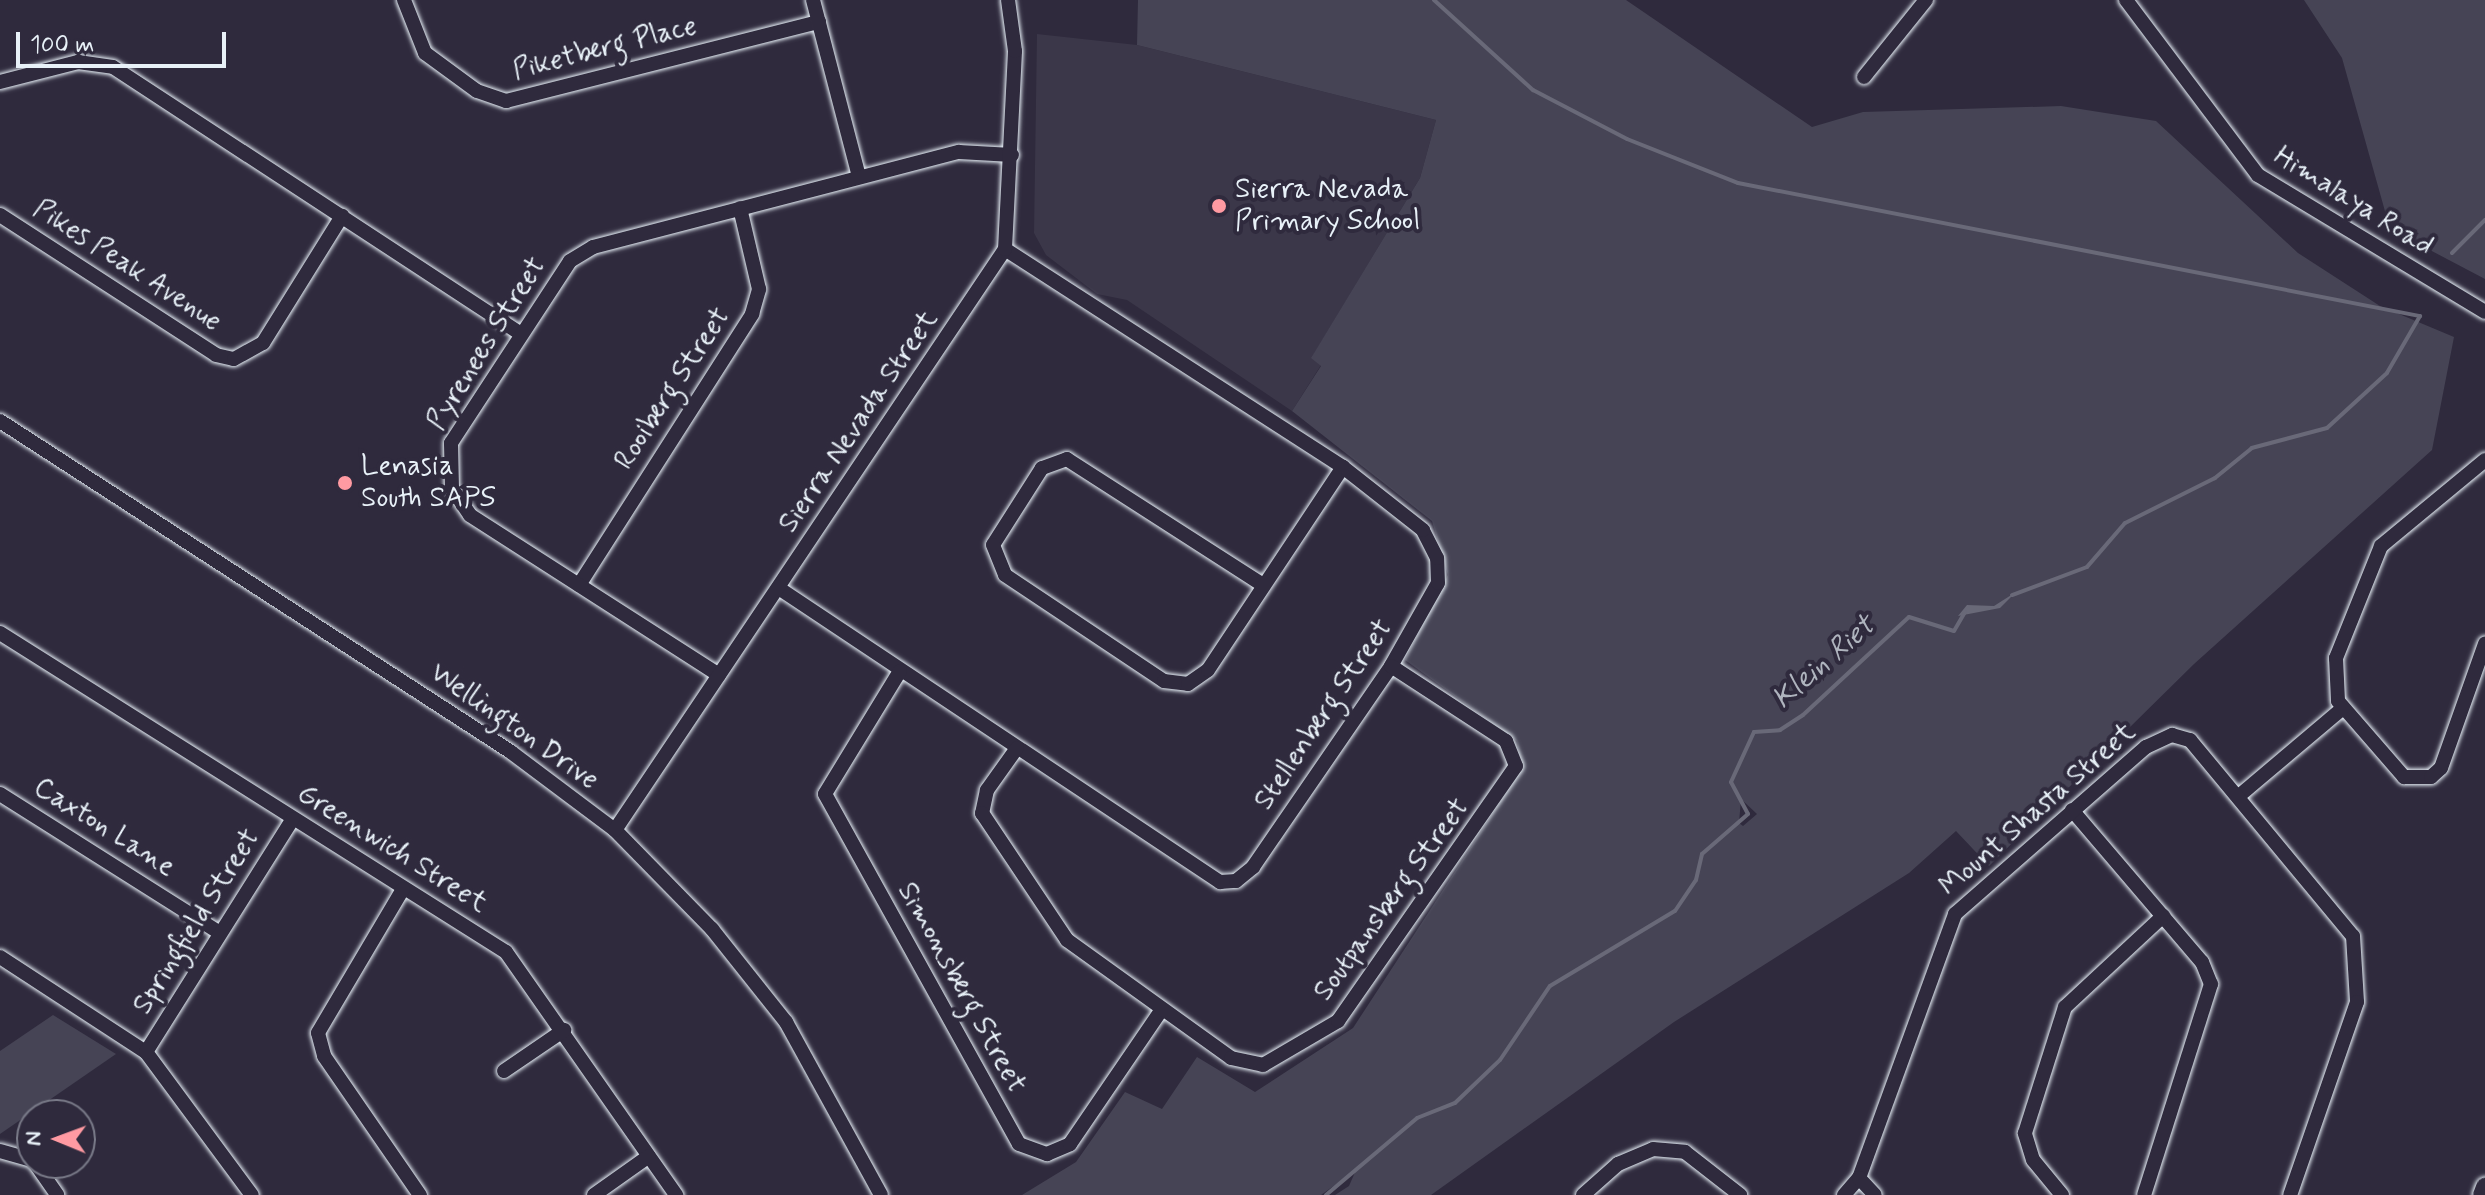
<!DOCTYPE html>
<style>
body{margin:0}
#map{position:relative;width:2485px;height:1195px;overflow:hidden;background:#2f2a3d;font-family:Mynerve,sans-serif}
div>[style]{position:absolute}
.built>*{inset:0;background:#3b3749}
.green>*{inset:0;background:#464455}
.water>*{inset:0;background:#696978}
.stream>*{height:4px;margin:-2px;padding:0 2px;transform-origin:2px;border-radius:2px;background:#696978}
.roads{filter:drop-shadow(0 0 2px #e8f1f8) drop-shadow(0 0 2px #e8f1f8)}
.minor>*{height:14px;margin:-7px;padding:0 7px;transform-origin:7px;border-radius:7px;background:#2f2a3d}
.major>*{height:18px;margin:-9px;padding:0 9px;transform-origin:9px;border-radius:9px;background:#2f2a3d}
.dots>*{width:22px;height:22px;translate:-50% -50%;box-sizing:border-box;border:4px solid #2f2a3d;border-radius:50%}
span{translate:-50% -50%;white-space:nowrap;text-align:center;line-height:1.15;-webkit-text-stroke:8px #2f2a3d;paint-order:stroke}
.street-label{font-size:28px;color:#e8f1f8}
.poi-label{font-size:28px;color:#e8f1f8}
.left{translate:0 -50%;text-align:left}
.water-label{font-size:30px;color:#afb4be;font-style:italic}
.north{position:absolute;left:16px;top:1099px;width:80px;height:80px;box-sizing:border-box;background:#2f2a3d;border:2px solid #797a88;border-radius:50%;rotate:271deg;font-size:22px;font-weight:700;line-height:32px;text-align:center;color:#e8f1f8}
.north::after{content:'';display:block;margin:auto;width:28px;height:36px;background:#ff9aa2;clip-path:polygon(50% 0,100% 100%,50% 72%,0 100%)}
.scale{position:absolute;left:16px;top:32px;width:210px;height:36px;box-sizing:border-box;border:4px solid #e8f1f8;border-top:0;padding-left:10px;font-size:24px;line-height:28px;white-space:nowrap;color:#e8f1f8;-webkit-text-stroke:6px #2f2a3d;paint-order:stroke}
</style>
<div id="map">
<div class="built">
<i style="clip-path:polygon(1037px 34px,1137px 45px,1436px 120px,1420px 178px,1312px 357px,1321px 365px,1292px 411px,1127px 300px,1097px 294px,1046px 255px,1034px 233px)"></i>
</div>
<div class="green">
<i style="clip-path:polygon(evenodd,1138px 0,1626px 0,1812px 127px,1863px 112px,2061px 106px,2156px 121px,2298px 253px,2380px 306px,2454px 337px,2432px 450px,2194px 664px,1989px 866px,1956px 831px,1909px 873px,1674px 1022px,1431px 1195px,1335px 1195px,1349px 1186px,1356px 1170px,1321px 1195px,1022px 1195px,1076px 1162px,1125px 1092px,1162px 1109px,1197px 1057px,1255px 1092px,1353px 1028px,1522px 769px,1517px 741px,1405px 660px,1448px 575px,1432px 521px,1292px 411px,1321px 366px,1311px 358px,1420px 178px,1436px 120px,1137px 45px,1138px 0,1741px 799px,1757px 814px,1743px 826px,1739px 823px,1741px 799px)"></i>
<i style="clip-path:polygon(2304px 0,2485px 0,2485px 279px,2390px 229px,2342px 58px)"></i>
<i style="clip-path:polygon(53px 1015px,116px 1054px,0 1134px,0 1051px)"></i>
</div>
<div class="water">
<i style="clip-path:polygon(2016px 592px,2000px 608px,1958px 616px,1967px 605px,1994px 606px)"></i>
</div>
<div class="stream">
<i style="left:1434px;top:0;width:134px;rotate:42.3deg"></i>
<i style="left:1533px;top:90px;width:106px;rotate:27.5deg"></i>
<i style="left:1627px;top:139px;width:119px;rotate:21.6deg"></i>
<i style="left:1738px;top:183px;width:695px;rotate:11.04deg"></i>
<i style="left:2420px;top:316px;width:66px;rotate:120.1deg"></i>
<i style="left:2387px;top:373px;width:81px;rotate:137.5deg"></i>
<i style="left:2327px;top:428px;width:78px;rotate:165.1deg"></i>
<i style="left:2252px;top:448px;width:48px;rotate:141deg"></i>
<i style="left:2215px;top:478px;width:101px;rotate:153.4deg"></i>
<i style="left:2125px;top:523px;width:58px;rotate:130.8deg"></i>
<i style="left:2087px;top:567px;width:80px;rotate:159.5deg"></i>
<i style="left:2452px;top:253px;width:47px;rotate:-45deg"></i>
<i style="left:1326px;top:1195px;width:119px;rotate:-40.2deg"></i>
<i style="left:1417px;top:1118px;width:41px;rotate:-21.5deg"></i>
<i style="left:1455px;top:1103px;width:62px;rotate:-43.7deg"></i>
<i style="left:1500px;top:1060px;width:89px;rotate:-56deg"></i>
<i style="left:1550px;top:986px;width:146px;rotate:-31deg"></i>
<i style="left:1675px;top:911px;width:37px;rotate:-56deg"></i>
<i style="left:1696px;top:880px;width:27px;rotate:-77deg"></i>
<i style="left:1702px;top:854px;width:61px;rotate:-41deg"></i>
<i style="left:1748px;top:814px;width:36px;rotate:-118deg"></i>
<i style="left:1731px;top:782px;width:55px;rotate:-65.3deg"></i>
<i style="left:1754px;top:732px;width:26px;rotate:-4deg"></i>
<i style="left:1780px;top:730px;width:27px;rotate:-33deg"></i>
<i style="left:1803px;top:715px;width:144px;rotate:-42.8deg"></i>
<i style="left:1909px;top:617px;width:47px;rotate:17.3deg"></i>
<i style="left:1954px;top:631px;width:22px;rotate:-60deg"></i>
</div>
<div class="roads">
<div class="minor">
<i style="left:404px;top:0;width:57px;rotate:68.4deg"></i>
<i style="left:425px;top:53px;width:64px;rotate:36.2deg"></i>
<i style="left:477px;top:91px;width:31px;rotate:19deg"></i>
<i style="left:506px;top:101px;width:323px;rotate:-14.2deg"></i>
<i style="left:813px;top:0;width:182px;rotate:75.4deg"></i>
<i style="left:2126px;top:0;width:219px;rotate:53deg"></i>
<i style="left:2258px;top:175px;width:265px;rotate:31.1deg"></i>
<i style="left:1864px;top:77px;width:99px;rotate:-51.2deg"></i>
<i style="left:0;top:82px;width:81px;rotate:-14.4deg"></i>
<i style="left:78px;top:62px;width:35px;rotate:8deg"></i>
<i style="left:113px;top:67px;width:486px;rotate:33.2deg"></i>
<i style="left:0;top:215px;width:257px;rotate:32.9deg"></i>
<i style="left:216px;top:355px;width:18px;rotate:13deg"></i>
<i style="left:234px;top:359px;width:33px;rotate:-29deg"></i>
<i style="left:263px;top:343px;width:150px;rotate:-58.1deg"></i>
<i style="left:0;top:421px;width:609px;rotate:32.93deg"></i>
<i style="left:511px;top:752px;width:130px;rotate:36.9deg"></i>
<i style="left:615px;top:830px;width:139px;rotate:45.6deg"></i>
<i style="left:712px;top:929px;width:119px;rotate:51.5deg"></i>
<i style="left:786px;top:1022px;width:197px;rotate:61.2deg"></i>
<i style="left:2485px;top:460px;width:135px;rotate:140.4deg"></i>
<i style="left:2381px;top:546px;width:121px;rotate:111.9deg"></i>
<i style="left:2336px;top:658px;width:43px;rotate:87.3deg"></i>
<i style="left:2338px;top:701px;width:101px;rotate:49deg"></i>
<i style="left:2404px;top:777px;width:27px"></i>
<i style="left:2431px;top:777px;width:13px;rotate:-42deg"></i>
<i style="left:2441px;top:768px;width:132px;rotate:-70.5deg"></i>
<i style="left:579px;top:585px;width:322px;rotate:-57.4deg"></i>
<i style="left:752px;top:314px;width:26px;rotate:-74deg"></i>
<i style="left:759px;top:289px;width:83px;rotate:-103.2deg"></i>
<i style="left:1263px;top:585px;width:233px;rotate:-147.3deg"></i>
<i style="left:1067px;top:459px;width:27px;rotate:160deg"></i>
<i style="left:1042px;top:468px;width:91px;rotate:122.5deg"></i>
<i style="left:993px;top:545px;width:32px;rotate:68deg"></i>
<i style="left:1005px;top:575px;width:191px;rotate:33.7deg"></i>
<i style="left:1164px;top:681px;width:24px;rotate:7deg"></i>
<i style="left:1188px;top:684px;width:24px;rotate:-35deg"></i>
<i style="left:1208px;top:670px;width:244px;rotate:-56.4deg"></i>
<i style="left:780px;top:589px;width:529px;rotate:33.66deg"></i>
<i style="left:1220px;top:882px;width:16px;rotate:-4deg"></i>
<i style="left:1236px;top:881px;width:22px;rotate:-39deg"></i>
<i style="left:1253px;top:867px;width:244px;rotate:-55.5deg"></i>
<i style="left:1391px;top:666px;width:95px;rotate:-60.5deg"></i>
<i style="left:1438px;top:583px;width:25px;rotate:-92deg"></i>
<i style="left:1437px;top:558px;width:31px;rotate:-117deg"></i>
<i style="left:1423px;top:530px;width:102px;rotate:-141.8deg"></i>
<i style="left:1343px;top:467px;width:402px;rotate:-147.2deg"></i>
<i style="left:0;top:633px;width:598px;rotate:32.23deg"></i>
<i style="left:506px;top:952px;width:297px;rotate:55deg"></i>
<i style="left:900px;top:671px;width:144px;rotate:121.4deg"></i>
<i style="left:825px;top:794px;width:400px;rotate:61deg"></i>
<i style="left:1019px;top:1144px;width:30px;rotate:20deg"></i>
<i style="left:1047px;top:1154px;width:25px;rotate:-23deg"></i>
<i style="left:1070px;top:1144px;width:160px;rotate:-55.7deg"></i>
<i style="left:719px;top:675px;width:296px;rotate:-147.3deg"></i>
<i style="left:470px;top:515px;width:32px;rotate:-124deg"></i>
<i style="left:452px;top:488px;width:45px;rotate:-91.3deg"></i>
<i style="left:451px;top:443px;width:217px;rotate:-56.8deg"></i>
<i style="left:570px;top:261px;width:27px;rotate:-31deg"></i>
<i style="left:593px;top:247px;width:378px;rotate:-14.6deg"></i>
<i style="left:959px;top:152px;width:53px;rotate:3.2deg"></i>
<i style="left:1017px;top:748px;width:52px;rotate:125.5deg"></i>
<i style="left:987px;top:790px;width:24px;rotate:102deg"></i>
<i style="left:982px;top:813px;width:153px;rotate:56.2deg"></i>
<i style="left:1067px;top:940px;width:202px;rotate:35.7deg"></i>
<i style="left:1231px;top:1058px;width:33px;rotate:12deg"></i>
<i style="left:1263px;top:1065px;width:87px;rotate:-30.4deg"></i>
<i style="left:1338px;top:1021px;width:311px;rotate:-55.1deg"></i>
<i style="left:1516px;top:766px;width:27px;rotate:-112deg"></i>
<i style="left:1506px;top:741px;width:137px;rotate:-146.9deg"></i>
<i style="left:0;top:794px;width:260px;rotate:32.3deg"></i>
<i style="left:2240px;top:795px;width:135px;rotate:-40.2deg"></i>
<i style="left:2072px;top:810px;width:200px;rotate:49.5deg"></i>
<i style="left:2202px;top:962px;width:24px;rotate:68deg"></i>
<i style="left:2211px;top:984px;width:221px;rotate:107.6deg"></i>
<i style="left:615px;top:830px;width:700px;rotate:-56.13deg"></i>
<i style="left:1005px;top:249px;width:198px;rotate:-87.1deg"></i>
<i style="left:1015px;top:51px;width:51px;rotate:-97.8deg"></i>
<i style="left:403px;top:889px;width:167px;rotate:120.6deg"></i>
<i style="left:318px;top:1033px;width:24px;rotate:75deg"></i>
<i style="left:324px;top:1056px;width:169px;rotate:55.4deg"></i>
<i style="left:0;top:957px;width:174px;rotate:33.1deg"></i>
<i style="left:146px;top:1052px;width:178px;rotate:53.5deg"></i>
<i style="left:146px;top:1052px;width:275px;rotate:-57.8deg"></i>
<i style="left:504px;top:1071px;width:73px;rotate:-34.3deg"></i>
<i style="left:0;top:1151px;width:33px;rotate:16deg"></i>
<i style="left:35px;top:1163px;width:39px;rotate:55deg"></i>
<i style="left:1859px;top:1178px;width:281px;rotate:-70deg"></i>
<i style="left:1955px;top:914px;width:254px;rotate:-41.2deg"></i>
<i style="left:2146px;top:747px;width:29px;rotate:-25deg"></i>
<i style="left:2172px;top:735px;width:19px;rotate:16deg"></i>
<i style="left:2190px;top:740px;width:255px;rotate:50.3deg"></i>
<i style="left:2353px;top:936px;width:66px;rotate:86.5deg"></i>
<i style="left:2357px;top:1002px;width:204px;rotate:109.1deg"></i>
<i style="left:594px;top:1195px;width:67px;rotate:-35.3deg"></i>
<i style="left:1583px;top:1195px;width:47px;rotate:-41.5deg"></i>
<i style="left:1618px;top:1164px;width:38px;rotate:-23deg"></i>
<i style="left:1653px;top:1149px;width:32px;rotate:5deg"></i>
<i style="left:1685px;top:1152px;width:70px;rotate:38deg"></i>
<i style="left:1844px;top:1195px;width:23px;rotate:-49deg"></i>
<i style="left:1859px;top:1178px;width:23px;rotate:47deg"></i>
<i style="left:2062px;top:1195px;width:45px;rotate:-129.6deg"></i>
<i style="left:2033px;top:1160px;width:28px;rotate:-107deg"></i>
<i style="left:2025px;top:1133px;width:132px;rotate:-72.4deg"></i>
<i style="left:2065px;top:1007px;width:134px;rotate:-42.9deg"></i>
</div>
<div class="major">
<i style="left:2482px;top:1195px;width:9px;rotate:-69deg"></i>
</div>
</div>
<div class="dots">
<i style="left:1219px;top:206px;background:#ff9aa2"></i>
<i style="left:345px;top:483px;background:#ff9aa2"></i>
</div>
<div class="street-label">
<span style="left:605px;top:49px;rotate:-14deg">Piketberg Place</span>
<span style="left:2353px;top:202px;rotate:32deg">Himalaya Road</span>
<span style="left:127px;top:266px;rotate:33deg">Pikes Peak Avenue</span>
<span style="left:487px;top:344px;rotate:-58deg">Pyrenees Street</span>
<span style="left:673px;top:389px;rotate:-57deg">Rooiberg Street</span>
<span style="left:859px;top:422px;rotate:-56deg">Sierra Nevada Street</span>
<span style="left:1324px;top:715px;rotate:-56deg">Stellenberg Street</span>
<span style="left:514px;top:727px;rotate:35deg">Wellington Drive</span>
<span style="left:2038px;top:810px;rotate:-41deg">Mount Shasta Street</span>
<span style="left:104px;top:828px;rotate:32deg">Caxton Lane</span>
<span style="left:392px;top:849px;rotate:32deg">Greenwich Street</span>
<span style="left:1392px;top:900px;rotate:-54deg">Soutpansberg Street</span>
<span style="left:197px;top:922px;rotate:-58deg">Springfield Street</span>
<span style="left:961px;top:988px;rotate:61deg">Simonsberg Street</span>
</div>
<div class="poi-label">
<span class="left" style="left:1235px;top:206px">Sierra Nevada<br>Primary School</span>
<span class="left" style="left:361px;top:483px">Lenasia<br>South SAPS</span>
</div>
<div class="water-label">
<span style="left:1824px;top:663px;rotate:-41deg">Klein Riet</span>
</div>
<div class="north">N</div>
<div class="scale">100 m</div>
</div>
